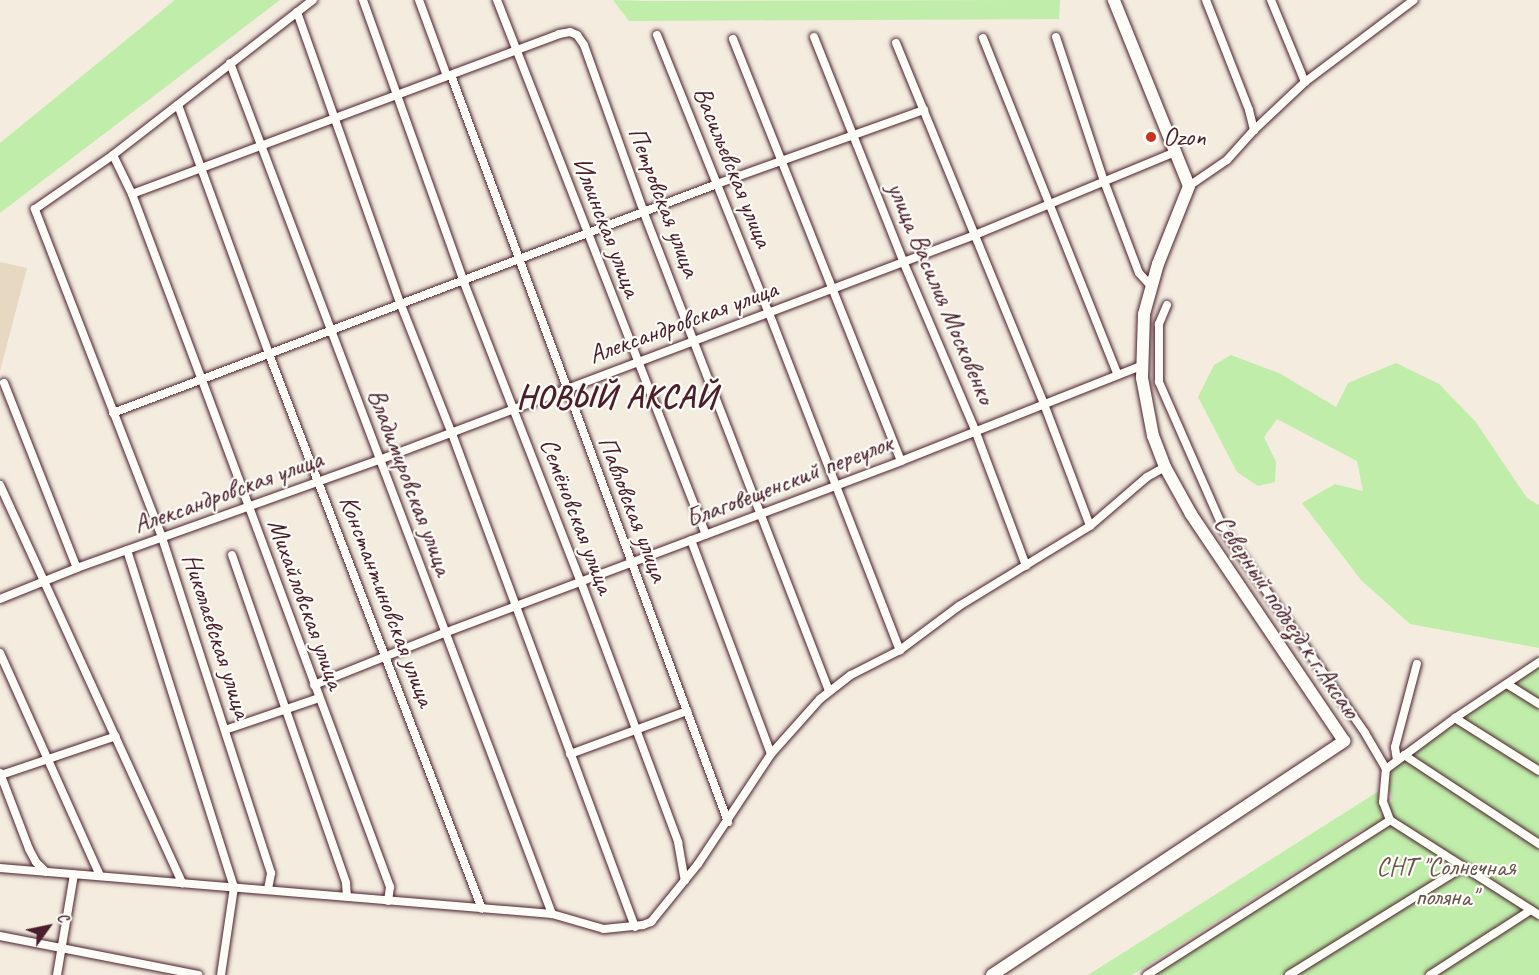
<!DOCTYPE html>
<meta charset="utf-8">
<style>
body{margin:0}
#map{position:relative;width:1539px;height:975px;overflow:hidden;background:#f3ecdf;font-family:Caveat,sans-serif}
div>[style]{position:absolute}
.built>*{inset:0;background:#e7d8c2}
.green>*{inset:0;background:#c0edaa}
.roads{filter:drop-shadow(0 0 2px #4a1f2b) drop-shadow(0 0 2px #4a1f2b)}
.street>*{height:8px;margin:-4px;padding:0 4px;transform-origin:4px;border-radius:4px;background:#fdfcf7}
.secondary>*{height:12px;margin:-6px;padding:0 6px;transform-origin:6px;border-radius:6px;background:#fdfcf7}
.dots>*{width:16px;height:16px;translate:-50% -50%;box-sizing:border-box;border:3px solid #fdfcf7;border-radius:50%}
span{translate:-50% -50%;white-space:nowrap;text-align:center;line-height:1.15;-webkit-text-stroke:4.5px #fdfcf7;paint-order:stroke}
.poi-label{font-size:26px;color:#4a1f2b}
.left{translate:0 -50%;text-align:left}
.street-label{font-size:26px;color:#4a1f2b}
.park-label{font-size:26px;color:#68524b}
.district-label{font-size:32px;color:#4a1f2b;font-weight:700;letter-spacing:1.5px}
.north{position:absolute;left:18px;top:897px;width:60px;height:60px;-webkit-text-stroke:4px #fdfcf7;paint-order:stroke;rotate:57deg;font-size:16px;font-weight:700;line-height:24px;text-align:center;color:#4a1f2b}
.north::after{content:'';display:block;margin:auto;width:21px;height:27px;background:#4a1f2b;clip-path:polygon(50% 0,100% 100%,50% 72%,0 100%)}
</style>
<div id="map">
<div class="built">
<i style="clip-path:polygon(0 262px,27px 268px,0 371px)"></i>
</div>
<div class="green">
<i style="clip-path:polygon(175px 0,280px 0,0 213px,0 143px)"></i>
<i style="clip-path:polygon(613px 0,645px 1px,1060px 0,1059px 19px,629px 21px)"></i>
<i style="clip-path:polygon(1231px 355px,1279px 373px,1336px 407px,1348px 383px,1396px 363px,1439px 384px,1475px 421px,1527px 498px,1539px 505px,1539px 648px,1410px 624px,1361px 580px,1302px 503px,1335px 484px,1363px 491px,1357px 461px,1277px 419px,1264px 437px,1276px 462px,1275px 482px,1258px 486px,1237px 472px,1198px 397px,1214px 365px)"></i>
<i style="clip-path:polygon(1539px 656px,1539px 975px,1140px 975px,1360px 835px,1369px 825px,1132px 975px,1088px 975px,1379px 791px,1382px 810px,1377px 819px,1392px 801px,1388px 781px,1397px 757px)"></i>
</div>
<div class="roads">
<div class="street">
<i style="left:363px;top:0;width:297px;rotate:70.3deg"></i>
<i style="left:463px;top:280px;width:324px;rotate:68.7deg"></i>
<i style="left:581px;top:582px;width:278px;rotate:69.5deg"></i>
<i style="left:678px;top:842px;width:39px;rotate:80deg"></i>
<i style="left:419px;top:0;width:81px;rotate:69.8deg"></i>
<i style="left:497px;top:0;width:574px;rotate:68.66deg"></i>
<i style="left:1206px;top:0;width:118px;rotate:68.6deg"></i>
<i style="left:1249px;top:110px;width:21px;rotate:76deg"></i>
<i style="left:1271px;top:0;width:89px;rotate:67.5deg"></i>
<i style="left:297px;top:12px;width:311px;rotate:70.5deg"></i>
<i style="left:401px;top:305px;width:136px;rotate:68.4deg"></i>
<i style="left:451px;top:431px;width:529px;rotate:69.65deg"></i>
<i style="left:657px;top:35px;width:300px;rotate:68.1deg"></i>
<i style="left:769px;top:313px;width:362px;rotate:68.8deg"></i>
<i style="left:814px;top:37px;width:241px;rotate:68.3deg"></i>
<i style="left:903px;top:261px;width:184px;rotate:66.9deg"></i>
<i style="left:975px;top:430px;width:145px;rotate:69.4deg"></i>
<i style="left:1056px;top:37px;width:152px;rotate:71.6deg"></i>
<i style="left:1104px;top:181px;width:98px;rotate:69.2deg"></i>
<i style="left:1139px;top:273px;width:18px;rotate:47deg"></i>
<i style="left:983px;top:38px;width:363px;rotate:68.2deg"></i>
<i style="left:733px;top:39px;width:454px;rotate:68.3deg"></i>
<i style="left:896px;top:43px;width:390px;rotate:67.7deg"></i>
<i style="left:1044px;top:404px;width:130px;rotate:69.3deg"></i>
<i style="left:230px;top:63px;width:910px;rotate:69.27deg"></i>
<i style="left:451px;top:75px;width:797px;rotate:69.65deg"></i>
<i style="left:178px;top:105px;width:265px;rotate:69.9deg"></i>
<i style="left:269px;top:354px;width:594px;rotate:69deg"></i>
<i style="left:113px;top:155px;width:43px;rotate:64deg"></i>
<i style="left:132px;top:194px;width:199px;rotate:69.4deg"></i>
<i style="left:202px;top:380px;width:541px;rotate:69.65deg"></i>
<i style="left:390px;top:887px;width:14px;rotate:98deg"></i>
<i style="left:1189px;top:186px;width:46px;rotate:-34.4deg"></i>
<i style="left:1227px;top:160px;width:40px;rotate:-48deg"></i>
<i style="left:1254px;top:130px;width:70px;rotate:-43.3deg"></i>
<i style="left:1305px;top:82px;width:136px;rotate:-37deg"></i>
<i style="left:132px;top:194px;width:456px;rotate:-20.5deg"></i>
<i style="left:559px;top:34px;width:11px;rotate:-10deg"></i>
<i style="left:570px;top:32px;width:8px;rotate:23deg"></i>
<i style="left:577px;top:35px;width:12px;rotate:55deg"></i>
<i style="left:584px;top:45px;width:178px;rotate:70.3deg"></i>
<i style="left:644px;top:213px;width:513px;rotate:68.84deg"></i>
<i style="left:1167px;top:305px;width:21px;rotate:113deg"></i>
<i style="left:1159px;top:324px;width:58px;rotate:90deg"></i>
<i style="left:1159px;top:382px;width:162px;rotate:66.3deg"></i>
<i style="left:1224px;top:530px;width:247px;rotate:55.2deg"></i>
<i style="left:1365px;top:733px;width:42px;rotate:59.7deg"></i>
<i style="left:4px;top:383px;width:199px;rotate:68.5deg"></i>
<i style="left:113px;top:413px;width:646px;rotate:-20.76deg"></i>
<i style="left:717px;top:184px;width:220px;rotate:-19.7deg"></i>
<i style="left:0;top:485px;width:438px;rotate:65.4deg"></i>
<i style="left:691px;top:540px;width:228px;rotate:69.5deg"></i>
<i style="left:127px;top:550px;width:354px;rotate:72.4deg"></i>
<i style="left:234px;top:887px;width:89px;rotate:98.4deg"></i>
<i style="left:232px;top:555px;width:347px;rotate:70.8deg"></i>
<i style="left:346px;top:883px;width:13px;rotate:86deg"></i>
<i style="left:0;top:599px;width:83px;rotate:-21.9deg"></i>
<i style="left:77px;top:568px;width:321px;rotate:-19.7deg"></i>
<i style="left:379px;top:460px;width:484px;rotate:-20.7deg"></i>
<i style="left:832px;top:289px;width:153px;rotate:-20.7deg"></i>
<i style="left:975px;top:235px;width:217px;rotate:-22.5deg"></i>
<i style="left:0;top:653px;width:244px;rotate:65.8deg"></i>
<i style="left:1507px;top:684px;width:38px;rotate:32deg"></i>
<i style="left:314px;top:685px;width:140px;rotate:-21.8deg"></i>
<i style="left:444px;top:633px;width:488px;rotate:-20.6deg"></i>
<i style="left:901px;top:461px;width:258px;rotate:-21.6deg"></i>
<i style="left:1455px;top:718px;width:99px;rotate:32.2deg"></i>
<i style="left:225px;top:730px;width:99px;rotate:-18.8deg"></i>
<i style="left:570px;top:754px;width:125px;rotate:-20.2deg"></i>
<i style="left:1404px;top:755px;width:162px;rotate:33.4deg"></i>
<i style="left:1397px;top:760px;width:13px;rotate:-99deg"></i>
<i style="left:1395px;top:747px;width:86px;rotate:-75.2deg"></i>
<i style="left:1386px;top:769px;width:86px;rotate:-36.5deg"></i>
<i style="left:1455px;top:718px;width:101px;rotate:-33.7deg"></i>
<i style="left:0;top:773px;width:81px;rotate:69.1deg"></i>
<i style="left:29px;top:849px;width:15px;rotate:62deg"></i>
<i style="left:36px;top:862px;width:14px;rotate:45deg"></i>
<i style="left:1px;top:775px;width:121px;rotate:-18.7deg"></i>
<i style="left:1390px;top:820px;width:177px;rotate:32.5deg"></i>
<i style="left:0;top:868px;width:554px;rotate:4.76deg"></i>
<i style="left:552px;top:914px;width:54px;rotate:16.1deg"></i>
<i style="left:604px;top:929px;width:39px;rotate:-6deg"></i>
<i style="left:643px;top:925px;width:9px;rotate:-21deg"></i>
<i style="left:651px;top:922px;width:75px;rotate:-51deg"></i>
<i style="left:698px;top:864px;width:132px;rotate:-56.4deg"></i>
<i style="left:771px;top:754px;width:74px;rotate:-48.3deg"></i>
<i style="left:820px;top:699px;width:39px;rotate:-38deg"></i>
<i style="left:851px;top:675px;width:55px;rotate:-27deg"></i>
<i style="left:900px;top:650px;width:74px;rotate:-36.7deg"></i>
<i style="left:959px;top:606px;width:153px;rotate:-31.4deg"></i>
<i style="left:1090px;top:526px;width:75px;rotate:-40.7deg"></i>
<i style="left:1147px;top:477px;width:21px;rotate:-29deg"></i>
<i style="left:268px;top:889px;width:16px;rotate:-79deg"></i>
<i style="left:271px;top:873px;width:353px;rotate:-108deg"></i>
<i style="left:162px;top:537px;width:352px;rotate:-111.2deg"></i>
<i style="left:35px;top:209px;width:95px;rotate:-34.7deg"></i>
<i style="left:113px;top:155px;width:253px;rotate:-37.8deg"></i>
<i style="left:0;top:936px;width:202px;rotate:11.1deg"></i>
<i style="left:57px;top:975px;width:102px;rotate:-80.4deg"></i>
<i style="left:1147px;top:975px;width:288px;rotate:-32.5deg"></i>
<i style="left:1390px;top:820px;width:19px;rotate:-111deg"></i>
<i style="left:1383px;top:802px;width:33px;rotate:-85deg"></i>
<i style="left:1289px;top:975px;width:205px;rotate:-31.8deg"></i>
<i style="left:1430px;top:975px;width:120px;rotate:-32.8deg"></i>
</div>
<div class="secondary">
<i style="left:992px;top:975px;width:423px;rotate:-33.6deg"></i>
<i style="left:1344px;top:741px;width:274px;rotate:-124deg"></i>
<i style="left:1191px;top:514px;width:54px;rotate:-119deg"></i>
<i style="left:1165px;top:467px;width:33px;rotate:-111deg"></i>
<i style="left:1153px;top:436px;width:59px;rotate:-100.7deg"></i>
<i style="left:1142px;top:378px;width:64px;rotate:-88.2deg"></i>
<i style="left:1144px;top:314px;width:52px;rotate:-74.4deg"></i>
<i style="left:1158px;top:264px;width:84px;rotate:-68.3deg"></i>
<i style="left:1189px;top:186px;width:201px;rotate:-112deg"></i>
</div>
</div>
<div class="dots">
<i style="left:1151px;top:137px;background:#c8321e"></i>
</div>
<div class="poi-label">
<span class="left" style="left:1163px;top:137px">Ozon</span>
</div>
<div class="street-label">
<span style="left:733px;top:167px;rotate:68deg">Васильевская улица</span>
<span style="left:664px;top:202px;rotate:69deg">Петровская улица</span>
<span style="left:607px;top:227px;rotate:69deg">Ильинская улица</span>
<span style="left:941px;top:293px;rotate:67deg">улица Василия Московенко</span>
<span style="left:683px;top:322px;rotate:-20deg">Александровская улица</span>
<span style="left:789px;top:481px;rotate:-21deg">Благовещенский переулок</span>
<span style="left:410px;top:482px;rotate:69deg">Владимировская улица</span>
<span style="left:228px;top:492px;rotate:-20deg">Александровская улица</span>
<span style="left:633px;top:509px;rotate:69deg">Павловская улица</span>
<span style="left:577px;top:516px;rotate:69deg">Семёновская улица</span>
<span style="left:387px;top:601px;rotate:69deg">Константиновская улица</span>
<span style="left:306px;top:604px;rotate:70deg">Михайловская улица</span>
<span style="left:1287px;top:617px;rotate:56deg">Северный подъезд к г.Аксаю</span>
<span style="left:217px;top:636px;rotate:72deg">Николаевская улица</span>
</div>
<div class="park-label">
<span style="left:1446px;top:882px">СНТ "Солнечная<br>поляна"</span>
</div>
<div class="district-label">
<span style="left:617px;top:397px">НОВЫЙ АКСАЙ</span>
</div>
<div class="north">С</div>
</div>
